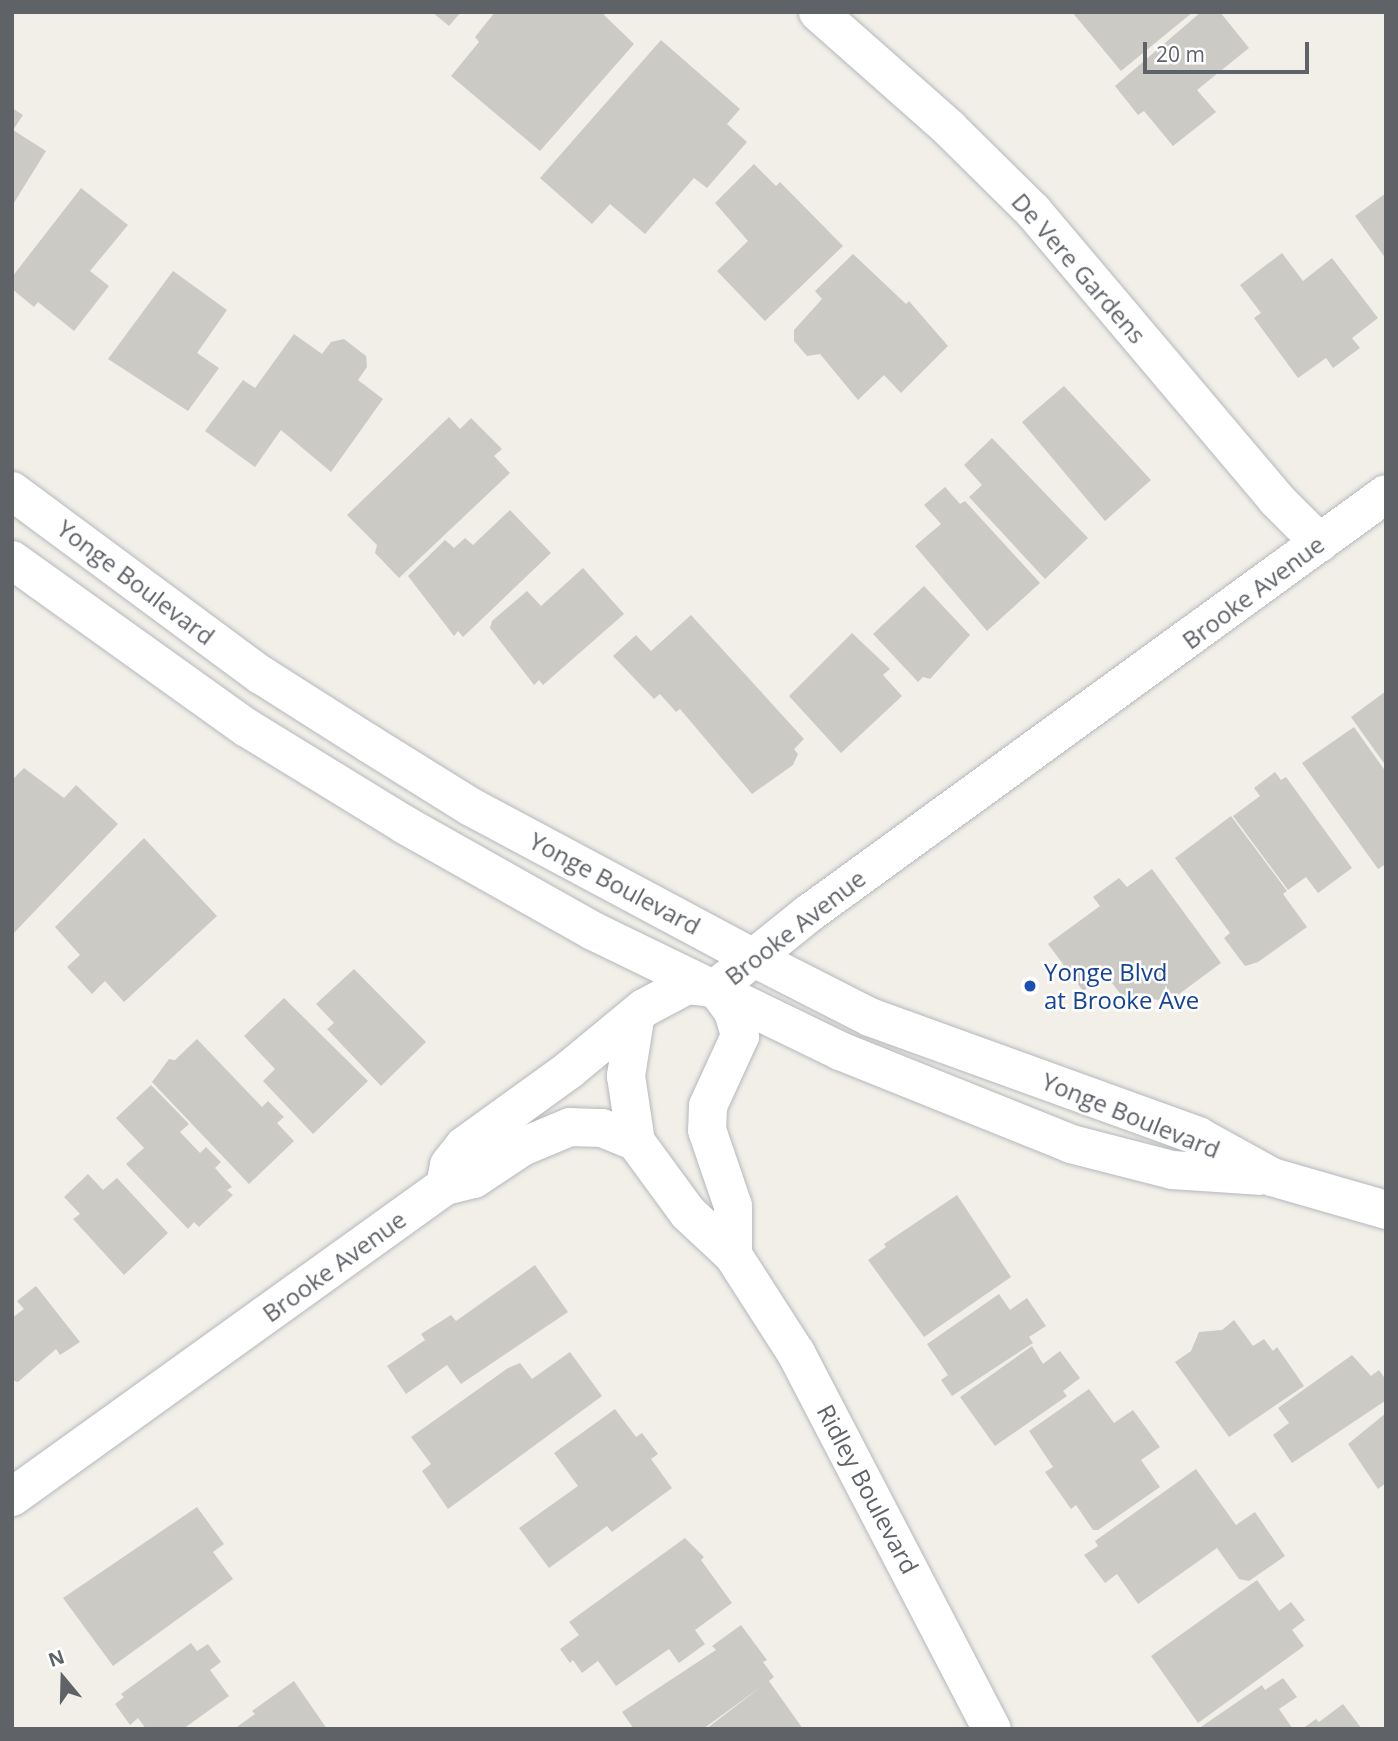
<!DOCTYPE html>
<style>
body{margin:0}
#map{position:relative;width:1398px;height:1741px;overflow:hidden;background:#f1efe8;font-family:"Open Sans",sans-serif}
div>[style]{position:absolute}
.building>*{inset:0;background:#cccac5}
.roads{filter:drop-shadow(0 0 2px #b5b8bc) drop-shadow(0 0 2px #b5b8bc)}
.street>*{height:38px;margin:-19px;padding:0 19px;transform-origin:19px;border-radius:19px;background:#fff}
.secondary>*{height:38px;margin:-19px;padding:0 19px;transform-origin:19px;border-radius:19px;background:#fff}
.dots>*{width:19px;height:19px;translate:-50% -50%;box-sizing:border-box;border:4px solid #fff;border-radius:50%}
span{translate:-50% -50%;white-space:nowrap;text-align:center;line-height:1.15;-webkit-text-stroke:5px #fff;paint-order:stroke}
.street-label{font-size:24px;color:#5f6368}
.transit-label{font-size:24px;color:#164399}
.left{translate:0 -50%;text-align:left}
.frame{position:absolute;inset:0;border:14px solid #5f6368;pointer-events:none}
.north{position:absolute;left:28px;top:1643px;width:70px;height:70px;-webkit-text-stroke:5px #fff;paint-order:stroke;rotate:341deg;font-size:19px;font-weight:700;line-height:28px;text-align:center;color:#5f6368}
.north::after{content:'';display:block;margin:auto;width:24px;height:32px;background:#5f6368;clip-path:polygon(50% 0,100% 100%,50% 72%,0 100%)}
.scale{position:absolute;left:1143px;top:42px;width:166px;height:32px;box-sizing:border-box;border:4px solid #5f6368;border-top:0;padding-left:9px;font-size:21px;line-height:24px;white-space:nowrap;color:#5f6368;-webkit-text-stroke:5px #fff;paint-order:stroke}
</style>
<div id="map">
<div class="building">
<i style="clip-path:polygon(432px 12px,461px 12px,449px 26px)"></i>
<i style="clip-path:polygon(495px 12px,606px 12px,604px 15px,634px 44px,540px 151px,451px 76px,479px 42px,475px 37px)"></i>
<i style="clip-path:polygon(1072px 12px,1193px 12px,1121px 71px)"></i>
<i style="clip-path:polygon(1201px 12px,1220px 12px,1249px 48px,1197px 90px,1216px 112px,1173px 146px,1144px 111px,1138px 115px,1115px 86px)"></i>
<i style="clip-path:polygon(661px 40px,740px 109px,727px 124px,747px 142px,707px 188px,694px 178px,645px 234px,610px 204px,592px 224px,540px 178px)"></i>
<i style="clip-path:polygon(12px 108px,23px 115px,13px 130px,46px 151px,12px 206px)"></i>
<i style="clip-path:polygon(754px 164px,776px 186px,780px 182px,843px 246px,765px 321px,717px 271px,748px 241px,715px 203px)"></i>
<i style="clip-path:polygon(81px 188px,128px 225px,90px 271px,109px 286px,74px 331px,38px 302px,34px 307px,12px 289px,12px 277px)"></i>
<i style="clip-path:polygon(1386px 193px,1386px 259px,1355px 216px)"></i>
<i style="clip-path:polygon(1282px 253px,1303px 281px,1332px 258px,1378px 318px,1352px 338px,1360px 348px,1333px 368px,1326px 358px,1298px 378px,1254px 318px,1261px 313px,1240px 285px)"></i>
<i style="clip-path:polygon(853px 254px,906px 304px,909px 301px,948px 346px,901px 393px,884px 375px,858px 400px,820px 354px,807px 356px,794px 341px,794px 330px,822px 299px,815px 291px)"></i>
<i style="clip-path:polygon(173px 271px,227px 310px,197px 353px,219px 368px,188px 411px,108px 359px)"></i>
<i style="clip-path:polygon(294px 334px,322px 354px,331px 342px,344px 339px,366px 356px,367px 367px,358px 380px,383px 399px,331px 472px,281px 430px,255px 467px,205px 431px,243px 380px,255px 388px)"></i>
<i style="clip-path:polygon(1064px 386px,1151px 480px,1105px 521px,1022px 422px)"></i>
<i style="clip-path:polygon(449px 417px,460px 429px,471px 418px,502px 449px,494px 456px,510px 473px,399px 578px,375px 553px,377px 545px,347px 515px)"></i>
<i style="clip-path:polygon(992px 438px,1088px 538px,1045px 579px,969px 497px,982px 485px,964px 465px)"></i>
<i style="clip-path:polygon(945px 487px,960px 504px,965px 501px,1040px 583px,987px 631px,915px 546px,941px 524px,924px 505px)"></i>
<i style="clip-path:polygon(510px 510px,551px 553px,463px 637px,458px 631px,454px 636px,408px 576px,445px 540px,454px 548px,465px 538px,473px 545px)"></i>
<i style="clip-path:polygon(583px 568px,624px 614px,543px 685px,539px 680px,534px 685px,490px 628px,492px 621px,527px 591px,541px 606px)"></i>
<i style="clip-path:polygon(924px 586px,970px 635px,930px 679px,923px 677px,918px 682px,873px 634px)"></i>
<i style="clip-path:polygon(691px 615px,804px 739px,794px 749px,798px 754px,793px 765px,752px 794px,680px 709px,676px 712px,660px 694px,654px 699px,613px 656px,636px 635px,651px 651px)"></i>
<i style="clip-path:polygon(852px 633px,890px 669px,883px 675px,902px 696px,841px 753px,789px 696px)"></i>
<i style="clip-path:polygon(1386px 691px,1386px 766px,1351px 717px)"></i>
<i style="clip-path:polygon(1354px 727px,1386px 772px,1386px 864px,1378px 869px,1302px 763px)"></i>
<i style="clip-path:polygon(24px 768px,64px 798px,76px 785px,118px 824px,12px 935px,12px 780px)"></i>
<i style="clip-path:polygon(1275px 772px,1281px 780px,1286px 777px,1352px 868px,1318px 893px,1306px 877px,1288px 890px,1233px 816px,1260px 796px,1254px 788px)"></i>
<i style="clip-path:polygon(1231px 816px,1287px 891px,1283px 894px,1307px 927px,1258px 962px,1245px 966px,1224px 938px,1230px 933px,1175px 858px)"></i>
<i style="clip-path:polygon(144px 838px,217px 916px,124px 1002px,105px 981px,92px 994px,67px 967px,80px 955px,55px 927px)"></i>
<i style="clip-path:polygon(1152px 869px,1221px 963px,1171px 1000px,1166px 994px,1158px 1000px,1138px 997px,1128px 1004px,1106px 975px,1083px 991px,1048px 944px,1100px 906px,1093px 897px,1119px 878px,1127px 887px)"></i>
<i style="clip-path:polygon(354px 969px,426px 1042px,381px 1086px,327px 1029px,334px 1023px,316px 1004px)"></i>
<i style="clip-path:polygon(284px 998px,368px 1081px,313px 1134px,263px 1081px,275px 1069px,244px 1036px)"></i>
<i style="clip-path:polygon(197px 1039px,262px 1107px,268px 1101px,284px 1117px,277px 1123px,294px 1141px,249px 1184px,152px 1082px,169px 1059px,175px 1060px)"></i>
<i style="clip-path:polygon(151px 1085px,189px 1124px,180px 1132px,200px 1153px,206px 1147px,221px 1162px,215px 1168px,232px 1187px,227px 1190px,233px 1195px,199px 1227px,194px 1222px,188px 1229px,126px 1164px,144px 1148px,116px 1118px)"></i>
<i style="clip-path:polygon(88px 1174px,103px 1190px,117px 1178px,168px 1233px,124px 1275px,73px 1219px,80px 1214px,64px 1197px)"></i>
<i style="clip-path:polygon(957px 1195px,1011px 1277px,924px 1337px,868px 1260px,886px 1247px,884px 1244px)"></i>
<i style="clip-path:polygon(535px 1265px,568px 1312px,461px 1384px,447px 1365px,406px 1394px,387px 1366px,425px 1340px,421px 1334px,451px 1315px,456px 1321px)"></i>
<i style="clip-path:polygon(36px 1286px,80px 1342px,60px 1355px,56px 1349px,18px 1382px,12px 1380px,12px 1318px,24px 1309px,17px 1301px)"></i>
<i style="clip-path:polygon(999px 1294px,1010px 1310px,1027px 1298px,1046px 1326px,1029px 1337px,1033px 1343px,952px 1396px,941px 1380px,948px 1375px,927px 1344px)"></i>
<i style="clip-path:polygon(1234px 1320px,1253px 1346px,1264px 1339px,1273px 1351px,1277px 1347px,1304px 1386px,1229px 1437px,1175px 1362px,1191px 1351px,1199px 1332px,1222px 1330px)"></i>
<i style="clip-path:polygon(1032px 1346px,1043px 1364px,1060px 1351px,1080px 1378px,1063px 1391px,1067px 1396px,995px 1446px,960px 1397px)"></i>
<i style="clip-path:polygon(570px 1352px,602px 1396px,448px 1509px,422px 1471px,431px 1464px,411px 1437px,508px 1368px,520px 1363px,532px 1379px)"></i>
<i style="clip-path:polygon(1352px 1355px,1371px 1376px,1379px 1370px,1386px 1380px,1385px 1401px,1292px 1463px,1273px 1435px,1289px 1423px,1278px 1408px)"></i>
<i style="clip-path:polygon(1089px 1389px,1114px 1423px,1133px 1410px,1160px 1447px,1141px 1460px,1160px 1487px,1098px 1530px,1093px 1530px,1076px 1505px,1071px 1509px,1045px 1472px,1053px 1467px,1029px 1431px)"></i>
<i style="clip-path:polygon(615px 1409px,636px 1437px,642px 1433px,658px 1454px,651px 1459px,672px 1488px,612px 1532px,607px 1526px,549px 1568px,519px 1528px,578px 1486px,554px 1453px)"></i>
<i style="clip-path:polygon(1386px 1413px,1386px 1483px,1378px 1489px,1348px 1444px)"></i>
<i style="clip-path:polygon(1196px 1469px,1236px 1525px,1255px 1512px,1285px 1556px,1249px 1581px,1239px 1579px,1217px 1548px,1138px 1604px,1117px 1574px,1105px 1583px,1084px 1555px,1098px 1546px,1095px 1541px)"></i>
<i style="clip-path:polygon(197px 1507px,224px 1544px,213px 1552px,233px 1579px,113px 1666px,63px 1598px)"></i>
<i style="clip-path:polygon(685px 1538px,704px 1557px,701px 1560px,732px 1603px,695px 1630px,705px 1644px,679px 1663px,669px 1649px,616px 1686px,598px 1661px,582px 1673px,573px 1660px,570px 1663px,560px 1649px,579px 1635px,569px 1622px)"></i>
<i style="clip-path:polygon(1257px 1580px,1279px 1611px,1291px 1602px,1305px 1620px,1292px 1630px,1304px 1646px,1198px 1723px,1151px 1656px)"></i>
<i style="clip-path:polygon(741px 1625px,767px 1660px,763px 1662px,774px 1677px,769px 1681px,803px 1729px,706px 1729px,762px 1686px,703px 1729px,634px 1729px,622px 1712px,716px 1650px,712px 1646px)"></i>
<i style="clip-path:polygon(191px 1643px,197px 1651px,208px 1644px,221px 1662px,210px 1670px,229px 1696px,183px 1729px,146px 1729px,138px 1718px,130px 1725px,115px 1704px,124px 1697px,121px 1694px)"></i>
<i style="clip-path:polygon(1283px 1678px,1297px 1697px,1279px 1709px,1293px 1729px,1198px 1729px,1262px 1685px,1265px 1690px)"></i>
<i style="clip-path:polygon(294px 1681px,327px 1729px,234px 1729px,255px 1714px,252px 1711px)"></i>
<i style="clip-path:polygon(1343px 1704px,1362px 1729px,1302px 1729px,1316px 1719px,1319px 1722px)"></i>
</div>
<div class="roads">
<div class="street">
<i style="left:818px;top:12px;width:175px;rotate:41.5deg"></i>
<i style="left:949px;top:128px;width:118px;rotate:44.7deg"></i>
<i style="left:1033px;top:211px;width:377px;rotate:49.8deg"></i>
<i style="left:1276px;top:499px;width:62px;rotate:45deg"></i>
<i style="left:716px;top:988px;width:29px;rotate:54deg"></i>
<i style="left:733px;top:1011px;width:26px;rotate:74deg"></i>
<i style="left:740px;top:1036px;width:77px;rotate:114.6deg"></i>
<i style="left:708px;top:1106px;width:24px;rotate:92deg"></i>
<i style="left:707px;top:1130px;width:80px;rotate:71.1deg"></i>
<i style="left:733px;top:1206px;width:49px;rotate:90deg"></i>
<i style="left:635px;top:1019px;width:58px;rotate:99deg"></i>
<i style="left:626px;top:1076px;width:67px;rotate:81.4deg"></i>
<i style="left:636px;top:1142px;width:88px;rotate:53.8deg"></i>
<i style="left:688px;top:1213px;width:62px;rotate:43deg"></i>
<i style="left:733px;top:1255px;width:117px;rotate:57.3deg"></i>
<i style="left:796px;top:1353px;width:424px;rotate:62.5deg"></i>
<i style="left:445px;top:1186px;width:30px;rotate:-14deg"></i>
<i style="left:474px;top:1179px;width:58px;rotate:-33.7deg"></i>
<i style="left:522px;top:1147px;width:52px;rotate:-22.6deg"></i>
<i style="left:570px;top:1127px;width:32px;rotate:2deg"></i>
<i style="left:602px;top:1128px;width:37px;rotate:22deg"></i>
<i style="left:12px;top:1497px;width:533px;rotate:-35.69deg"></i>
<i style="left:445px;top:1186px;width:21px;rotate:-79deg"></i>
<i style="left:449px;top:1165px;width:24px;rotate:-52deg"></i>
<i style="left:464px;top:1146px;width:130px;rotate:-35.9deg"></i>
<i style="left:569px;top:1070px;width:97px;rotate:-39.6deg"></i>
<i style="left:644px;top:1008px;width:49px;rotate:-28.1deg"></i>
<i style="left:687px;top:985px;width:29px;rotate:6deg"></i>
<i style="left:716px;top:988px;width:118px;rotate:-38.8deg"></i>
<i style="left:808px;top:914px;width:714px;rotate:-36deg"></i>
</div>
<div class="secondary">
<i style="left:12px;top:491px;width:310px;rotate:36.5deg"></i>
<i style="left:261px;top:675px;width:127px;rotate:32.4deg"></i>
<i style="left:368px;top:743px;width:121px;rotate:31.9deg"></i>
<i style="left:471px;top:807px;width:321px;rotate:28.1deg"></i>
<i style="left:754px;top:958px;width:130px;rotate:27deg"></i>
<i style="left:870px;top:1017px;width:349px;rotate:19.9deg"></i>
<i style="left:1198px;top:1136px;width:85px;rotate:29deg"></i>
<i style="left:1272px;top:1177px;width:119px;rotate:16.1deg"></i>
<i style="left:12px;top:560px;width:289px;rotate:35.6deg"></i>
<i style="left:247px;top:728px;width:185px;rotate:31.5deg"></i>
<i style="left:405px;top:825px;width:216px;rotate:29.4deg"></i>
<i style="left:593px;top:931px;width:275px;rotate:25.9deg"></i>
<i style="left:840px;top:1051px;width:249px;rotate:21.9deg"></i>
<i style="left:1071px;top:1144px;width:104px;rotate:14.4deg"></i>
<i style="left:1172px;top:1170px;width:87px;rotate:3.9deg"></i>
</div>
</div>
<div class="dots">
<i style="left:1030px;top:986px;background:#1a4fb4"></i>
</div>
<div class="street-label">
<span style="left:1079px;top:268px;rotate:49deg">De Vere Gardens</span>
<span style="left:136px;top:582px;rotate:37deg">Yonge Boulevard</span>
<span style="left:1253px;top:592px;rotate:-37deg">Brooke Avenue</span>
<span style="left:615px;top:883px;rotate:28deg">Yonge Boulevard</span>
<span style="left:795px;top:927px;rotate:-38deg">Brooke Avenue</span>
<span style="left:1131px;top:1115px;rotate:22deg">Yonge Boulevard</span>
<span style="left:334px;top:1266px;rotate:-36deg">Brooke Avenue</span>
<span style="left:868px;top:1489px;rotate:62deg">Ridley Boulevard</span>
</div>
<div class="transit-label">
<span class="left" style="left:1044px;top:986px">Yonge Blvd<br>at Brooke Ave</span>
</div>
<div class="frame"></div>
<div class="north">N</div>
<div class="scale">20 m</div>
</div>
